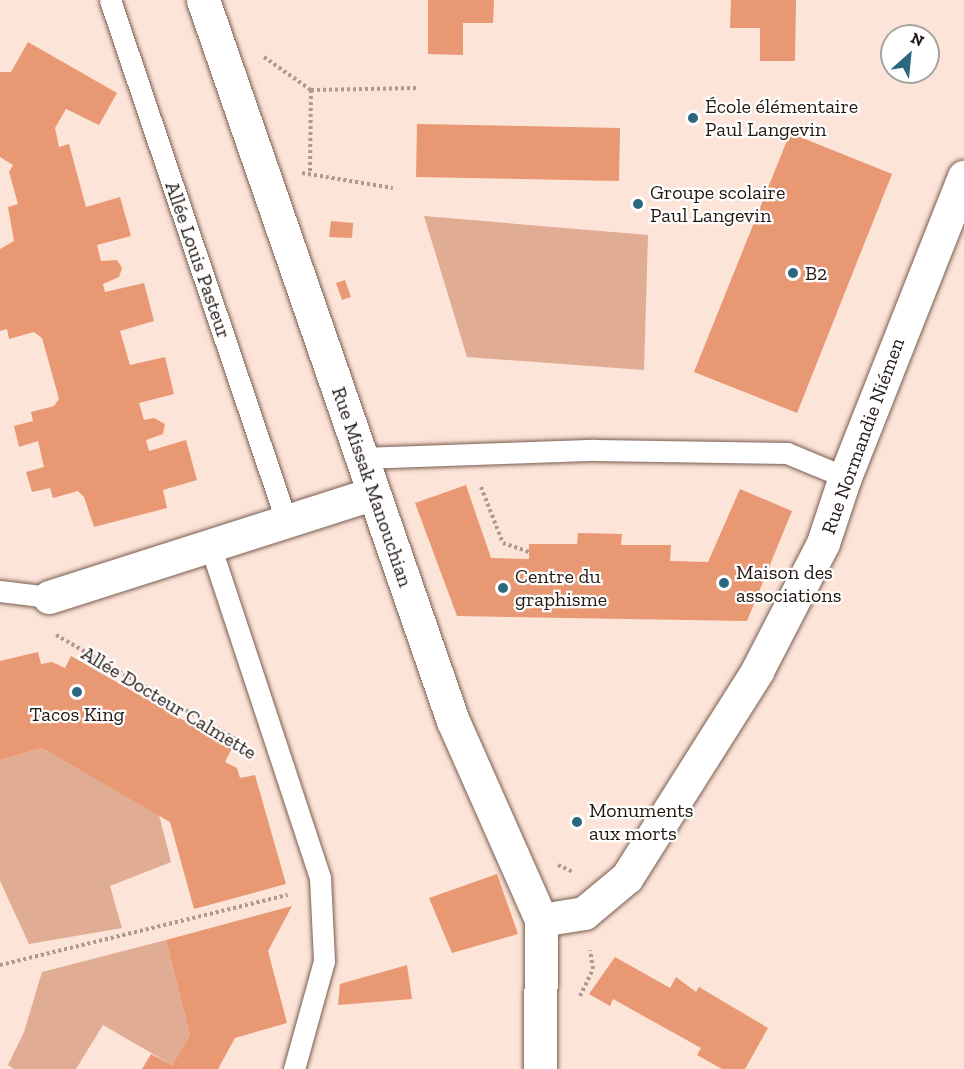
<!DOCTYPE html>
<meta charset="utf-8">
<style>
body{margin:0}
#map{position:relative;width:964px;height:1069px;overflow:hidden;background:#fde4d8;font-family:"Zilla Slab",serif}
div>[style]{position:absolute}
.green>*{inset:0;background:#e0ac94}
.building>*{inset:0;background:#e89872}
.path>*{height:4px;margin-top:-2px;transform-origin:0;background:repeating-linear-gradient(90deg,#ae9a90 0 3px,transparent 0 6px)}
.roads{filter:drop-shadow(0 0 2px #785d50) drop-shadow(0 0 2px #785d50)}
.service>*{height:21px;margin:-10.5px;padding:0 10.5px;transform-origin:10.5px;border-radius:10.5px;background:#fff}
.minor>*{height:33px;margin:-16.5px;padding:0 16.5px;transform-origin:16.5px;border-radius:16.5px;background:#fff}
.tertiary>*{height:33px;margin:-16.5px;padding:0 16.5px;transform-origin:16.5px;border-radius:16.5px;background:#fff}
.dots>*{width:16px;height:16px;translate:-50% -50%;box-sizing:border-box;border:3px solid #fff;border-radius:50%}
span{translate:-50% -50%;white-space:nowrap;text-align:center;line-height:1.15;-webkit-text-stroke:4.5px #fff;paint-order:stroke}
.poi-label{font-size:20px;color:#231813}
.left{translate:0 -50%;text-align:left}
.street-label{font-size:20px;color:#231813}
.north{position:absolute;left:880px;top:24px;width:60px;height:60px;box-sizing:border-box;background:#fff;border:2px solid #a7a3a1;border-radius:50%;rotate:27deg;font-size:16px;font-weight:700;line-height:24px;text-align:center;color:#231813}
.north::after{content:'';display:block;margin:auto;width:21px;height:27px;background:#2b687f;clip-path:polygon(50% 0,100% 100%,50% 72%,0 100%)}
</style>
<div id="map">
<div class="green">
<i style="clip-path:polygon(424px 216px,648px 235px,644px 370px,467px 357px)"></i>
<i style="clip-path:polygon(42px 748px,159px 815px,171px 862px,110px 886px,122px 928px,29px 944px,0 881px,0 760px)"></i>
<i style="clip-path:polygon(166px 940px,190px 1035px,172px 1065px,103px 1025px,76px 1069px,14px 1069px,8px 1065px,24px 1032px,42px 972px)"></i>
</div>
<div class="building">
<i style="clip-path:polygon(428px 0,494px 0,493px 23px,463px 23px,463px 55px,428px 54px)"></i>
<i style="clip-path:polygon(731px 0,796px 0,795px 61px,760px 61px,760px 28px,730px 28px)"></i>
<i style="clip-path:polygon(28px 42px,117px 93px,99px 125px,66px 109px,55px 128px,59px 147px,69px 144px,86px 207px,120px 197px,131px 236px,97px 245px,101px 261px,117px 260px,122px 268px,119px 277px,103px 284px,105px 292px,144px 283px,154px 321px,120px 331px,130px 365px,165px 357px,174px 394px,139px 403px,144px 420px,154px 418px,165px 424px,163px 434px,146px 440px,149px 451px,186px 440px,197px 480px,163px 490px,167px 508px,94px 527px,84px 497px,78px 491px,53px 498px,50px 488px,32px 492px,26px 472px,44px 467px,38px 441px,19px 447px,14px 426px,33px 421px,31px 412px,54px 406px,59px 399px,42px 338px,34px 332px,9px 339px,7px 329px,0 331px,0 249px,14px 241px,8px 207px,18px 204px,9px 172px,13px 165px,0 157px,0 72px,11px 72px)"></i>
<i style="clip-path:polygon(417px 124px,620px 128px,619px 181px,416px 177px)"></i>
<i style="clip-path:polygon(790px 133px,892px 174px,797px 413px,694px 372px)"></i>
<i style="clip-path:polygon(331px 221px,353px 223px,352px 238px,329px 237px)"></i>
<i style="clip-path:polygon(345px 280px,351px 297px,342px 300px,336px 283px)"></i>
<i style="clip-path:polygon(466px 485px,491px 558px,529px 559px,529px 544px,577px 544px,578px 533px,622px 534px,621px 545px,671px 545px,670px 561px,708px 562px,740px 489px,792px 511px,747px 621px,457px 616px,415px 503px)"></i>
<i style="clip-path:polygon(38px 652px,41px 664px,52px 662px,65px 668px,71px 656px,232px 748px,225px 762px,237px 768px,240px 778px,255px 775px,286px 884px,194px 909px,170px 822px,42px 748px,0 760px,0 661px)"></i>
<i style="clip-path:polygon(497px 874px,518px 934px,452px 953px,429px 898px)"></i>
<i style="clip-path:polygon(292px 906px,268px 951px,287px 1023px,235px 1038px,218px 1069px,142px 1069px,151px 1054px,172px 1065px,190px 1035px,166px 940px)"></i>
<i style="clip-path:polygon(615px 957px,670px 988px,676px 977px,696px 992px,699px 987px,768px 1028px,745px 1069px,722px 1069px,697px 1055px,701px 1048px,613px 999px,610px 1006px,589px 994px)"></i>
<i style="clip-path:polygon(407px 965px,412px 999px,338px 1005px,340px 984px)"></i>
</div>
<div class="path">
<i style="left:264px;top:57px;width:57px;rotate:35.1deg"></i>
<i style="left:310px;top:171px;width:81px;rotate:-89.3deg"></i>
<i style="left:311px;top:90px;width:108px;rotate:-1.1deg"></i>
<i style="left:302px;top:173px;width:92px;rotate:9.4deg"></i>
<i style="left:481px;top:487px;width:60px;rotate:68.6deg"></i>
<i style="left:503px;top:543px;width:28px;rotate:19deg"></i>
<i style="left:56px;top:635px;width:211px;rotate:30.1deg"></i>
<i style="left:558px;top:865px;width:17px;rotate:25deg"></i>
<i style="left:0;top:965px;width:296px;rotate:-13.7deg"></i>
<i style="left:580px;top:996px;width:30px;rotate:-64deg"></i>
<i style="left:593px;top:969px;width:19px;rotate:-99deg"></i>
</div>
<div class="roads">
<div class="service">
<i style="left:110px;top:0;width:549px;rotate:71.3deg"></i>
<i style="left:361px;top:458px;width:234px;rotate:-2deg"></i>
<i style="left:595px;top:450px;width:192px;rotate:0.9deg"></i>
<i style="left:787px;top:453px;width:63px;rotate:22.5deg"></i>
<i style="left:210px;top:545px;width:351px;rotate:71.7deg"></i>
<i style="left:320px;top:878px;width:83px;rotate:87.2deg"></i>
<i style="left:324px;top:961px;width:112px;rotate:105.5deg"></i>
<i style="left:0;top:591px;width:49px;rotate:7deg"></i>
</div>
<div class="minor">
<i style="left:49px;top:597px;width:341px;rotate:-17.7deg"></i>
<i style="left:541px;top:920px;width:44px;rotate:-9.2deg"></i>
<i style="left:584px;top:913px;width:56px;rotate:-39.9deg"></i>
<i style="left:627px;top:877px;width:244px;rotate:-57.7deg"></i>
<i style="left:757px;top:671px;width:144px;rotate:-62.7deg"></i>
<i style="left:823px;top:543px;width:70px;rotate:-71.6deg"></i>
<i style="left:845px;top:477px;width:323px;rotate:-68.4deg"></i>
</div>
<div class="tertiary">
<i style="left:203px;top:0;width:763px;rotate:70.88deg"></i>
<i style="left:453px;top:721px;width:218px;rotate:66.1deg"></i>
<i style="left:541px;top:920px;width:149px;rotate:90.4deg"></i>
</div>
</div>
<div class="dots">
<i style="left:693px;top:118px;background:#2b687f"></i>
<i style="left:638px;top:204px;background:#2b687f"></i>
<i style="left:793px;top:273px;background:#2b687f"></i>
<i style="left:724px;top:583px;background:#2b687f"></i>
<i style="left:503px;top:588px;background:#2b687f"></i>
<i style="left:77px;top:692px;background:#2b687f"></i>
<i style="left:577px;top:822px;background:#2b687f"></i>
</div>
<div class="poi-label">
<span class="left" style="left:705px;top:118px">École élémentaire<br>Paul Langevin</span>
<span class="left" style="left:650px;top:204px">Groupe scolaire<br>Paul Langevin</span>
<span class="left" style="left:805px;top:273px">B2</span>
<span class="left" style="left:736px;top:584px">Maison des<br>associations</span>
<span class="left" style="left:515px;top:588px">Centre du<br>graphisme</span>
<span style="left:77px;top:714px">Tacos King</span>
<span class="left" style="left:589px;top:822px">Monuments<br>aux morts</span>
</div>
<div class="street-label">
<span style="left:198px;top:260px;rotate:71deg">Allée Louis Pasteur</span>
<span style="left:863px;top:436px;rotate:-70deg">Rue Normandie Niémen</span>
<span style="left:372px;top:487px;rotate:71deg">Rue Missak Manouchian</span>
<span style="left:169px;top:703px;rotate:31deg">Allée Docteur Calmette</span>
</div>
<div class="north">N</div>
</div>
